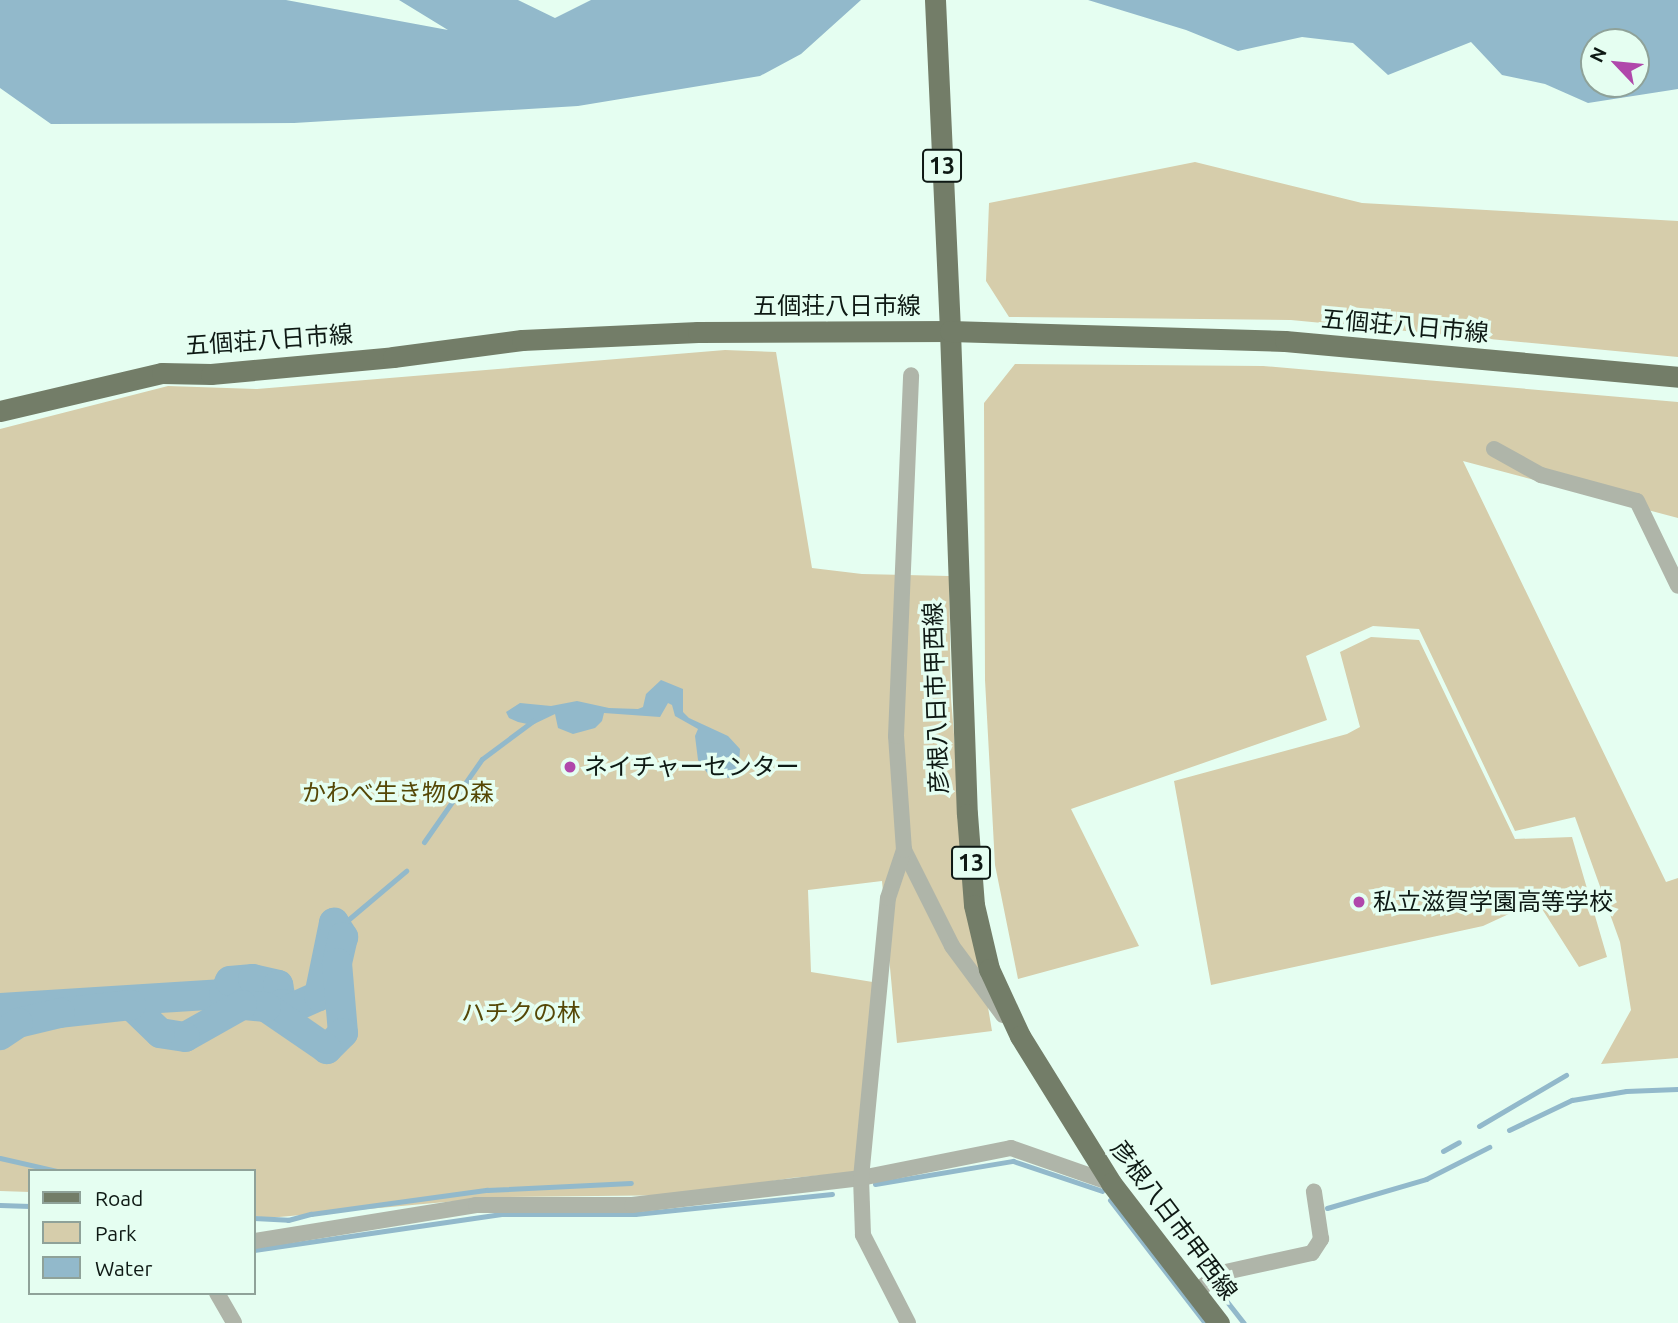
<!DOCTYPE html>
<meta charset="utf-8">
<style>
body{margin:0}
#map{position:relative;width:1678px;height:1323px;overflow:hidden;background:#e5fef1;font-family:Ubuntu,"Noto Sans JP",sans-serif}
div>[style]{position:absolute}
.green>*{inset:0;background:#d6cdab}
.water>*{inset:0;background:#92b9cb}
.stream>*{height:5px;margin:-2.5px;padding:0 2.5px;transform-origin:2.5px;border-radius:2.5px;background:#92b9cb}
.river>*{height:30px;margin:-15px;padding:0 15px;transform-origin:15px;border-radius:15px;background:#92b9cb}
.minor>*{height:16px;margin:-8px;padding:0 8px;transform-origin:8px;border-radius:8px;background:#afb5a9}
.major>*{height:21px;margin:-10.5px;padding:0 10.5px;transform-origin:10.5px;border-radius:10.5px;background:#737d68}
.dots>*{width:19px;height:19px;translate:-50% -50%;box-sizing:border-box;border:4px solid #e5fef1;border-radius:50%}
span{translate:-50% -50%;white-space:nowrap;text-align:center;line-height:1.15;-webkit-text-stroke:7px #e5fef1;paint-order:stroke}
.shield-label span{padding:2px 5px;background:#e5fef1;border:2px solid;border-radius:5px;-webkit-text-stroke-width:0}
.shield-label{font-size:23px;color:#0e1914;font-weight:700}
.street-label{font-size:24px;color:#0e1914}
.poi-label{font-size:24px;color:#0e1914}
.left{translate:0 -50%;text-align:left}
.park-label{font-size:24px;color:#554706}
.legend{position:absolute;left:28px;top:1169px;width:228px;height:126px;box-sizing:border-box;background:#e5fef1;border:2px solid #8fa299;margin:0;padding:9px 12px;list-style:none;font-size:21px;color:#0e1914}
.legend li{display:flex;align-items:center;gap:14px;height:35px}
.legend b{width:35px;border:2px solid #8fa299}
.north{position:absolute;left:1580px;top:28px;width:70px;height:70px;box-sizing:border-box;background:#e5fef1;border:2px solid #8fa299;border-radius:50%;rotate:296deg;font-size:19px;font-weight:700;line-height:28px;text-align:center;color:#0e1914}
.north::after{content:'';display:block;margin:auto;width:24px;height:32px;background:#b048ab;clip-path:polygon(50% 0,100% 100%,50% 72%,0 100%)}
</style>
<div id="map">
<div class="green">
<i style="clip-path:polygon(1195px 162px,1362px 203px,1678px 221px,1678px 357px,1291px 320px,1009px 317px,986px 281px,989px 203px)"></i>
<i style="clip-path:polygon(725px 350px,776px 352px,812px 568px,862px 574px,949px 576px,951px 699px,966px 876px,992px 1031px,897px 1043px,882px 881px,808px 890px,811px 972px,885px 984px,868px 1171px,791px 1178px,685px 1195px,501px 1197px,268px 1218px,254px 1216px,254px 1171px,30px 1171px,30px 1192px,0 1191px,0 429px,168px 386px,257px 389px)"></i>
<i style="clip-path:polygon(1015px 364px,1263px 366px,1678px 402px,1678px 518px,1463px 461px,1666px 882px,1678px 878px,1678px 1058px,1601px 1064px,1631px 1010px,1620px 942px,1575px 817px,1515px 831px,1419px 629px,1373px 626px,1306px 656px,1327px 720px,1071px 809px,1139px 946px,1018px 979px,995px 865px,985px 680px,984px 403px)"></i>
<i style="clip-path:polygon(1371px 637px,1419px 640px,1515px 839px,1572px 837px,1607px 957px,1579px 967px,1537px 901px,1483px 926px,1211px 985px,1174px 781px,1347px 734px,1360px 727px,1340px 652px)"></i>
</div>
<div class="water">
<i style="clip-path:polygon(0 0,286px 0,448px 30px,399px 0,518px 0,555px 18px,591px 0,861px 0,801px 54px,760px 76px,578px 106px,294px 123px,51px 124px,0 88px)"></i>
<i style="clip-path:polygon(evenodd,1088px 0,1678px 0,1678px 89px,1588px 103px,1545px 84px,1502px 75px,1471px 42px,1388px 75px,1353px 43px,1302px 37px,1238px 51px,1186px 30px,1088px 0,1594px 42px,1636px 42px,1636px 84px,1594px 84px,1594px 42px)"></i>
<i style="clip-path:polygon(661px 680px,683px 689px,683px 712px,689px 718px,728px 736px,740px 749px,739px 765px,729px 778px,708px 774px,698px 760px,695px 736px,698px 729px,675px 716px,672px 705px,668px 703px,660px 717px,604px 713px,602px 721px,595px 728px,573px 734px,558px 728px,555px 714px,532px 725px,518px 722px,509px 718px,506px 712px,520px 703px,551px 706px,577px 701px,609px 708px,638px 709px,643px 707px,646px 694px)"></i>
</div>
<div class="stream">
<i style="left:424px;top:842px;width:101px;rotate:-55.1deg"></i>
<i style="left:482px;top:759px;width:64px;rotate:-36.7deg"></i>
<i style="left:349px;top:919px;width:75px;rotate:-40.1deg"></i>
<i style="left:1479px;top:1126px;width:101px;rotate:-30.4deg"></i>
<i style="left:1509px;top:1130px;width:70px;rotate:-25.5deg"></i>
<i style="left:1572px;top:1100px;width:55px;rotate:-9.5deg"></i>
<i style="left:1626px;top:1091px;width:52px;rotate:-2.2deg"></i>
<i style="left:1443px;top:1151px;width:18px;rotate:-29deg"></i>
<i style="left:0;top:1158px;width:58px;rotate:12.8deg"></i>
<i style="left:875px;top:1184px;width:140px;rotate:-9.5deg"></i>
<i style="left:1013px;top:1161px;width:94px;rotate:18.6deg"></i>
<i style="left:1110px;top:1200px;width:155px;rotate:52.3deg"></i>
<i style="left:0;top:1205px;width:30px;rotate:2deg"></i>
<i style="left:1327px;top:1208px;width:103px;rotate:-16.3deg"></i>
<i style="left:1426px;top:1179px;width:71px;rotate:-26.9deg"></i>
<i style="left:254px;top:1218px;width:34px;rotate:3deg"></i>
<i style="left:288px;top:1220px;width:24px;rotate:-15deg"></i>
<i style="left:311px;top:1214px;width:178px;rotate:-7.8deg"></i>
<i style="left:487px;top:1190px;width:144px;rotate:-2.8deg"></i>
<i style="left:254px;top:1250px;width:250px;rotate:-8.3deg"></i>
<i style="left:501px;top:1214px;width:134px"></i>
<i style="left:635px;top:1214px;width:198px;rotate:-5.8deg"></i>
<i style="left:1221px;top:1294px;width:37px;rotate:52deg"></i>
</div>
<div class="river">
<i style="left:0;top:1008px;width:224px;rotate:-3.6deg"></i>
<i style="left:224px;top:994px;width:14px;rotate:-65deg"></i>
<i style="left:230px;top:981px;width:23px;rotate:-5deg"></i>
<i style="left:253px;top:979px;width:26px;rotate:13deg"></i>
<i style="left:278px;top:985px;width:19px;rotate:78deg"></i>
<i style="left:282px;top:1004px;width:12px;rotate:14deg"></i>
<i style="left:294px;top:1007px;width:27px;rotate:-24deg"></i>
<i style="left:319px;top:996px;width:75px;rotate:-78.4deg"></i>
<i style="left:334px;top:923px;width:17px;rotate:57deg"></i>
<i style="left:343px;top:937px;width:27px;rotate:103deg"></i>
<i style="left:337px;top:963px;width:70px;rotate:85.1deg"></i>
<i style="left:343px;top:1033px;width:23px;rotate:135deg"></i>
<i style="left:327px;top:1049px;width:74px;rotate:-145.5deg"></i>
<i style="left:266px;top:1007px;width:24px;rotate:-175deg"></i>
<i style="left:242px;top:1005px;width:65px;rotate:150.7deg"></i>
<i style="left:185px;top:1037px;width:25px;rotate:-171deg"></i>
<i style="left:160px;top:1033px;width:40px;rotate:-136deg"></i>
<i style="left:131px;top:1005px;width:71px;rotate:173.6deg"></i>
<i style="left:60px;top:1013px;width:43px;rotate:166.6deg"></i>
<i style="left:18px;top:1023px;width:22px;rotate:146deg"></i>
</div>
<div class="minor">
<i style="left:1494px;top:449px;width:54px;rotate:29deg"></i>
<i style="left:1541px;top:475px;width:99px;rotate:15.2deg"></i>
<i style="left:1637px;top:501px;width:94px;rotate:64.2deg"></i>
<i style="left:904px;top:850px;width:107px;rotate:63.4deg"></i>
<i style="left:952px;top:946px;width:86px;rotate:53.5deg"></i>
<i style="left:254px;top:1241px;width:225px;rotate:-9.2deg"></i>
<i style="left:476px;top:1205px;width:156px"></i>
<i style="left:632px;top:1205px;width:231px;rotate:-6.7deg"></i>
<i style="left:861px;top:1178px;width:153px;rotate:-11.3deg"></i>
<i style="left:1011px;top:1148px;width:106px;rotate:19.3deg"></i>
<i style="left:217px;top:1293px;width:34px;rotate:60deg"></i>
<i style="left:1194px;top:1293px;width:34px;rotate:-37deg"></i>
<i style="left:1221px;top:1273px;width:93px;rotate:-12.4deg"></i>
<i style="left:1312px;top:1253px;width:17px;rotate:-57deg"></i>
<i style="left:1321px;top:1239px;width:48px;rotate:-98.5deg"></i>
<i style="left:908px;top:1323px;width:99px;rotate:-117.1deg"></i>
<i style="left:863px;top:1235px;width:57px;rotate:-92deg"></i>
<i style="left:861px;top:1178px;width:281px;rotate:-84.5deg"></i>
<i style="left:888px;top:898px;width:51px;rotate:-71.6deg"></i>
<i style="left:904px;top:850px;width:114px;rotate:-94deg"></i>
<i style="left:896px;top:736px;width:361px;rotate:-87.6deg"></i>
</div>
<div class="major">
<i style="left:935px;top:0;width:331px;rotate:87.4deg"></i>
<i style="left:950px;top:331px;width:483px;rotate:88deg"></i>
<i style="left:967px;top:814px;width:91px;rotate:85.6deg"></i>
<i style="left:974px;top:905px;width:66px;rotate:76.8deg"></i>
<i style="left:989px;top:969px;width:74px;rotate:65.2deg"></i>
<i style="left:1020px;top:1036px;width:173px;rotate:58.2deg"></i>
<i style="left:1111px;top:1183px;width:177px;rotate:52.4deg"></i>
<i style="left:0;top:411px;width:166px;rotate:-13.2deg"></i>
<i style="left:162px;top:373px;width:49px;rotate:1.2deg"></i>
<i style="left:211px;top:374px;width:183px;rotate:-5.3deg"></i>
<i style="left:393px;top:357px;width:130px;rotate:-7.5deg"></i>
<i style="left:522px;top:340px;width:176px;rotate:-2.6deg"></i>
<i style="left:698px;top:332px;width:252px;rotate:-0.2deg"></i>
<i style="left:950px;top:331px;width:335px;rotate:1.7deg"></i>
<i style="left:1285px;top:341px;width:395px;rotate:5.2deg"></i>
</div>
<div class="dots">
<i style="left:570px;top:767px;background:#b048ab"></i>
<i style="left:1359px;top:902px;background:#b048ab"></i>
</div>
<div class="shield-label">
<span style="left:942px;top:166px">13</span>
<span style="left:971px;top:863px">13</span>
</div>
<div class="street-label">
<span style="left:837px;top:306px">五個荘八日市線</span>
<span style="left:1405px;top:326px;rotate:5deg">五個荘八日市線</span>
<span style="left:269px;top:340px;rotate:-4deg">五個荘八日市線</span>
<span style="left:936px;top:698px;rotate:-92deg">彦根八日市甲西線</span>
<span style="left:1174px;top:1220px;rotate:53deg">彦根八日市甲西線</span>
</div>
<div class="poi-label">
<span class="left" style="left:584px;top:767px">ネイチャーセンター</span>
<span class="left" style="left:1373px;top:902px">私立滋賀学園高等学校</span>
</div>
<div class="park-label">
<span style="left:398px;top:793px">かわべ生き物の森</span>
<span style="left:521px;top:1013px">ハチクの林</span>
</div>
<ul class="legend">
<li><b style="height:9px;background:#737d68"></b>Road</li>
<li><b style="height:19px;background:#d6cdab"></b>Park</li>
<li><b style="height:19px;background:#92b9cb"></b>Water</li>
</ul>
<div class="north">N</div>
</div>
